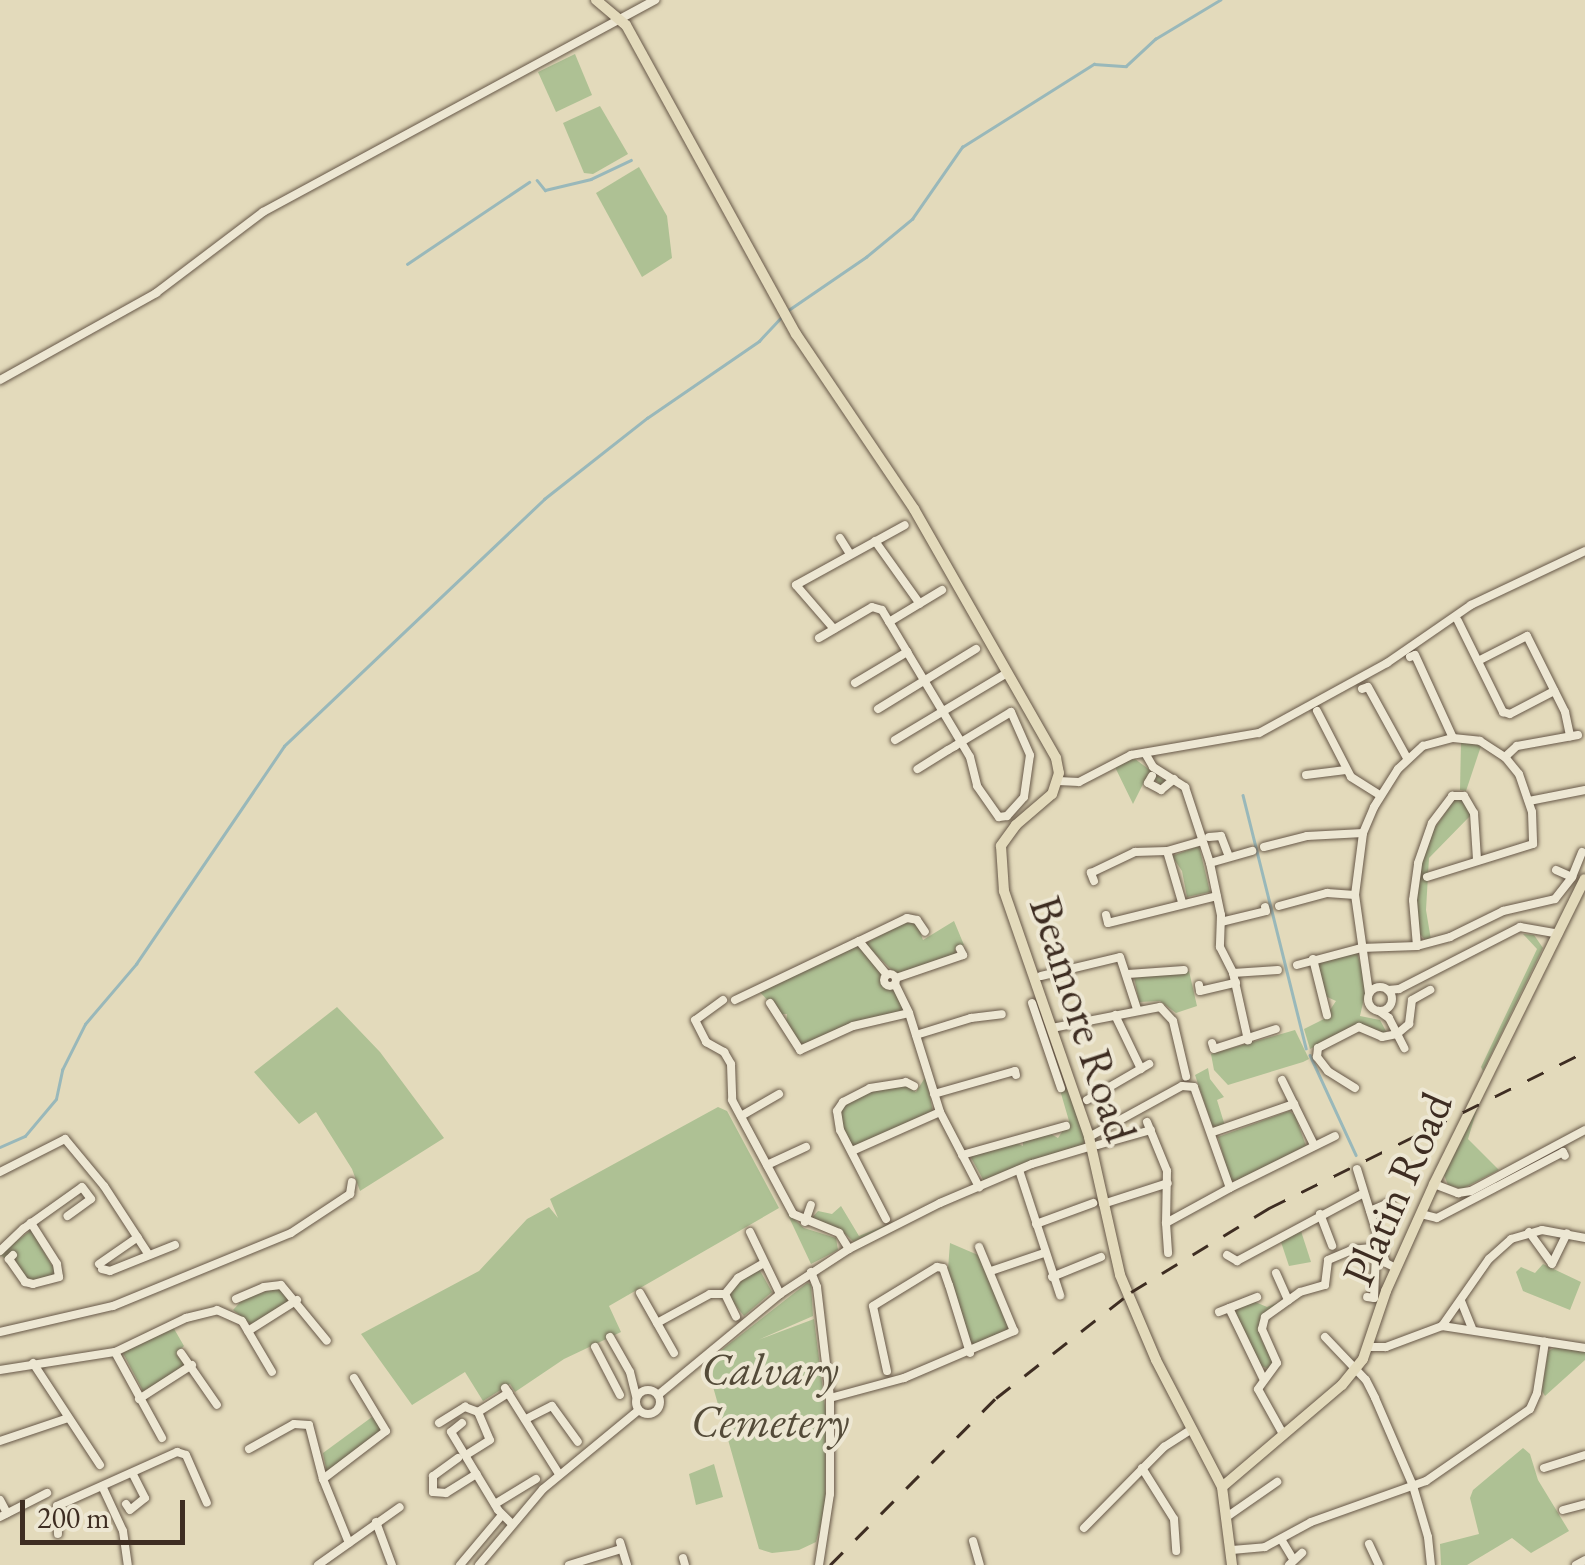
<!DOCTYPE html>
<style>
body{margin:0}
#map{position:relative;width:1585px;height:1565px;overflow:hidden;background:#e3dabb;font-family:"EB Garamond",serif}
div>[style]{position:absolute}
.green>*{inset:0;background:#aec194}
.stream>*{height:2.5px;margin:-1.25px;padding:0 1.25px;transform-origin:1.25px;border-radius:1.25px;background:#99b8ba}
.roads{filter:drop-shadow(0 0 2px #675848) drop-shadow(0 0 2px #675848)}
.minor>*{height:8px;margin:-4px;padding:0 4px;transform-origin:4px;border-radius:4px;background:#ede7d3}
.minor>.ring{margin:-4px;padding:0;box-sizing:content-box;background:none;border:8px solid #ede7d3;border-radius:50%}
.major>*{height:10px;margin:-5px;padding:0 5px;transform-origin:5px;border-radius:5px;background:#e3dabb}
.rail>*{height:2.5px;margin-top:-1.25px;transform-origin:0;background:repeating-linear-gradient(90deg,#3e2d22 0 18px,transparent 0 36px)}
span{translate:-50% -50%;white-space:nowrap;text-align:center;line-height:1.15;-webkit-text-stroke:8px #ede7d3;paint-order:stroke}
.street-label{font-size:45px;color:#3e2d22}
.park-label{font-size:45px;color:#544b39;font-style:italic}
.scale{position:absolute;left:20px;top:1500px;width:165px;height:45px;box-sizing:border-box;border:5px solid #3e2d22;border-top:0;padding-left:12px;font-size:30px;line-height:35px;white-space:nowrap;color:#3e2d22;-webkit-text-stroke:8px #ede7d3;paint-order:stroke}
</style>
<div id="map">
<div class="green">
<i style="clip-path:polygon(575px 54px,592px 95px,556px 112px,538px 72px)"></i>
<i style="clip-path:polygon(600px 106px,628px 154px,593px 174px,584px 173px,563px 123px)"></i>
<i style="clip-path:polygon(639px 167px,667px 216px,672px 258px,642px 277px,596px 193px)"></i>
<i style="clip-path:polygon(1461px 741px,1481px 746px,1466px 791px,1460px 790px)"></i>
<i style="clip-path:polygon(1135px 759px,1166px 782px,1161px 785px,1148px 774px,1133px 804px,1114px 765px)"></i>
<i style="clip-path:polygon(1455px 799px,1464px 799px,1471px 815px,1429px 858px,1426px 910px,1431px 940px,1426px 941px,1420px 934px,1416px 902px,1420px 865px,1429px 836px)"></i>
<i style="clip-path:polygon(1199px 846px,1210px 892px,1187px 897px,1182px 871px,1172px 856px)"></i>
<i style="clip-path:polygon(906px 921px,917px 923px,923px 940px,954px 921px,964px 945px,955px 949px,956px 954px,897px 975px,865px 944px)"></i>
<i style="clip-path:polygon(1523px 934px,1534px 935px,1543px 948px,1483px 1071px,1481px 1067px,1537px 949px)"></i>
<i style="clip-path:polygon(858px 946px,883px 974px,885px 986px,894px 989px,904px 1011px,802px 1047px,786px 1024px,787px 1014px,780px 1014px,759px 991px)"></i>
<i style="clip-path:polygon(1357px 953px,1367px 985px,1360px 1016px,1380px 1020px,1388px 1035px,1361px 1024px,1310px 1049px,1304px 1029px,1324px 1019px,1336px 1001px,1325px 996px,1318px 962px)"></i>
<i style="clip-path:polygon(1189px 971px,1197px 1006px,1176px 1013px,1160px 1001px,1139px 1002px,1134px 977px)"></i>
<i style="clip-path:polygon(337px 1007px,380px 1052px,444px 1138px,360px 1191px,352px 1169px,316px 1112px,299px 1124px,254px 1072px)"></i>
<i style="clip-path:polygon(1295px 1030px,1309px 1059px,1303px 1062px,1228px 1085px,1214px 1070px,1211px 1054px)"></i>
<i style="clip-path:polygon(1208px 1068px,1210px 1079px,1224px 1097px,1217px 1100px,1225px 1126px,1217px 1128px,1212px 1125px,1195px 1075px)"></i>
<i style="clip-path:polygon(926px 1076px,933px 1112px,853px 1147px,840px 1126px,842px 1107px,876px 1089px,903px 1084px,916px 1092px)"></i>
<i style="clip-path:polygon(1067px 1088px,1084px 1130px,1084px 1146px,985px 1183px,969px 1154px,1016px 1143px,1023px 1146px,1023px 1141px,1051px 1134px,1058px 1138px,1069px 1121px,1060px 1090px)"></i>
<i style="clip-path:polygon(718px 1107px,727px 1111px,779px 1208px,609px 1306px,621px 1332px,564px 1359px,515px 1392px,510px 1384px,483px 1401px,465px 1372px,412px 1405px,361px 1334px,479px 1271px,527px 1219px,549px 1207px,558px 1218px,550px 1199px)"></i>
<i style="clip-path:polygon(1477px 1109px,1468px 1139px,1499px 1170px,1462px 1189px,1448px 1185px,1444px 1175px)"></i>
<i style="clip-path:polygon(1289px 1111px,1295px 1115px,1306px 1146px,1238px 1181px,1230px 1180px,1218px 1137px)"></i>
<i style="clip-path:polygon(841px 1206px,859px 1236px,896px 1221px,854px 1242px,843px 1232px,811px 1219px,818px 1211px,832px 1214px)"></i>
<i style="clip-path:polygon(787px 1213px,804px 1228px,836px 1238px,838px 1250px,811px 1264px)"></i>
<i style="clip-path:polygon(1300px 1228px,1311px 1262px,1289px 1266px,1280px 1239px)"></i>
<i style="clip-path:polygon(31px 1230px,57px 1274px,37px 1282px,25px 1279px,11px 1252px,4px 1258px,0 1254px)"></i>
<i style="clip-path:polygon(950px 1243px,978px 1255px,1010px 1329px,974px 1345px,970px 1341px,948px 1269px)"></i>
<i style="clip-path:polygon(1543px 1264px,1581px 1282px,1570px 1310px,1523px 1291px,1516px 1272px,1521px 1267px,1535px 1273px)"></i>
<i style="clip-path:polygon(759px 1269px,772px 1292px,744px 1316px,729px 1297px,738px 1283px)"></i>
<i style="clip-path:polygon(807px 1283px,811px 1284px,813px 1316px,758px 1340px,814px 1319px,826px 1414px,825px 1509px,816px 1542px,799px 1550px,772px 1553px,759px 1549px,706px 1362px)"></i>
<i style="clip-path:polygon(281px 1287px,291px 1301px,252px 1325px,233px 1310px,244px 1298px)"></i>
<i style="clip-path:polygon(1253px 1301px,1267px 1307px,1280px 1302px,1259px 1322px,1261px 1339px,1274px 1363px,1269px 1369px,1261px 1366px,1234px 1311px)"></i>
<i style="clip-path:polygon(173px 1327px,184px 1346px,176px 1354px,186px 1367px,143px 1391px,123px 1353px)"></i>
<i style="clip-path:polygon(1556px 1347px,1585px 1352px,1585px 1360px,1545px 1396px,1542px 1391px,1548px 1351px)"></i>
<i style="clip-path:polygon(372px 1417px,383px 1432px,327px 1474px,323px 1453px)"></i>
<i style="clip-path:polygon(1523px 1448px,1530px 1454px,1538px 1480px,1569px 1531px,1531px 1553px,1512px 1538px,1467px 1565px,1441px 1565px,1440px 1544px,1479px 1534px,1470px 1498px,1473px 1490px)"></i>
<i style="clip-path:polygon(714px 1464px,723px 1497px,696px 1505px,689px 1474px)"></i>
</div>
<div class="stream">
<i style="left:537px;top:180px;width:13px;rotate:51deg"></i>
<i style="left:545px;top:190px;width:47px;rotate:-13.4deg"></i>
<i style="left:591px;top:179px;width:44px;rotate:-25.4deg"></i>
<i style="left:407px;top:264px;width:147px;rotate:-33.9deg"></i>
<i style="left:787px;top:311px;width:96px;rotate:-34.4deg"></i>
<i style="left:866px;top:257px;width:60px;rotate:-39.6deg"></i>
<i style="left:912px;top:219px;width:88px;rotate:-55.2deg"></i>
<i style="left:962px;top:147px;width:156px;rotate:-32.2deg"></i>
<i style="left:1094px;top:64px;width:32px;rotate:4deg"></i>
<i style="left:1126px;top:66px;width:40px;rotate:-43deg"></i>
<i style="left:1155px;top:39px;width:76px;rotate:-31deg"></i>
<i style="left:1243px;top:795px;width:261px;rotate:76deg"></i>
<i style="left:1310px;top:1055px;width:110px;rotate:65.3deg"></i>
<i style="left:0;top:1147px;width:27px;rotate:-24deg"></i>
<i style="left:25px;top:1136px;width:48px;rotate:-50deg"></i>
<i style="left:56px;top:1099px;width:30px;rotate:-78deg"></i>
<i style="left:62px;top:1070px;width:51px;rotate:-63.4deg"></i>
<i style="left:85px;top:1024px;width:79px;rotate:-49.6deg"></i>
<i style="left:136px;top:964px;width:263px;rotate:-55.8deg"></i>
<i style="left:284px;top:746px;width:359px;rotate:-43.5deg"></i>
<i style="left:544px;top:499px;width:131px;rotate:-38.2deg"></i>
<i style="left:647px;top:418px;width:136px;rotate:-34.5deg"></i>
<i style="left:759px;top:341px;width:33px;rotate:-47deg"></i>
</div>
<div class="roads">
<div class="minor">
<i style="left:0;top:380px;width:179px;rotate:-29.1deg"></i>
<i style="left:156px;top:293px;width:134px;rotate:-37.1deg"></i>
<i style="left:263px;top:212px;width:446px;rotate:-28.4deg"></i>
<i style="left:840px;top:538px;width:19px;rotate:58deg"></i>
<i style="left:875px;top:541px;width:77px;rotate:54.5deg"></i>
<i style="left:1458px;top:621px;width:102px;rotate:63.7deg"></i>
<i style="left:1503px;top:712px;width:7px;rotate:16deg"></i>
<i style="left:1510px;top:714px;width:50px;rotate:-27.6deg"></i>
<i style="left:889px;top:622px;width:62px;rotate:-31.1deg"></i>
<i style="left:834px;top:629px;width:58px;rotate:-130.8deg"></i>
<i style="left:796px;top:585px;width:124px;rotate:-28.8deg"></i>
<i style="left:819px;top:638px;width:61px;rotate:-30.3deg"></i>
<i style="left:872px;top:607px;width:10px;rotate:17deg"></i>
<i style="left:882px;top:610px;width:154px;rotate:59.1deg"></i>
<i style="left:961px;top:742px;width:17px;rotate:59deg"></i>
<i style="left:970px;top:757px;width:30px;rotate:76deg"></i>
<i style="left:977px;top:786px;width:38px;rotate:55deg"></i>
<i style="left:999px;top:817px;width:8px;rotate:-7deg"></i>
<i style="left:1007px;top:816px;width:25px;rotate:-48deg"></i>
<i style="left:1024px;top:797px;width:42px;rotate:-81.9deg"></i>
<i style="left:1030px;top:755px;width:47px;rotate:-113.8deg"></i>
<i style="left:1011px;top:712px;width:58px;rotate:149deg"></i>
<i style="left:961px;top:742px;width:7px;rotate:146deg"></i>
<i style="left:955px;top:746px;width:8px;rotate:150deg"></i>
<i style="left:948px;top:750px;width:36px;rotate:148deg"></i>
<i style="left:1410px;top:657px;width:5px;rotate:-22deg"></i>
<i style="left:1415px;top:655px;width:91px;rotate:65.4deg"></i>
<i style="left:1478px;top:661px;width:55px;rotate:-27deg"></i>
<i style="left:1527px;top:636px;width:85px;rotate:63.4deg"></i>
<i style="left:1565px;top:712px;width:25px;rotate:78deg"></i>
<i style="left:855px;top:683px;width:61px;rotate:-30.8deg"></i>
<i style="left:1362px;top:689px;width:6px;rotate:-18deg"></i>
<i style="left:1368px;top:687px;width:81px;rotate:61.2deg"></i>
<i style="left:878px;top:709px;width:115px;rotate:-31.5deg"></i>
<i style="left:1317px;top:711px;width:74px;rotate:62.7deg"></i>
<i style="left:1351px;top:777px;width:34px;rotate:32deg"></i>
<i style="left:895px;top:740px;width:131px;rotate:-30.9deg"></i>
<i style="left:1145px;top:753px;width:16px;rotate:60deg"></i>
<i style="left:1153px;top:767px;width:38px;rotate:32deg"></i>
<i style="left:1185px;top:787px;width:80px;rotate:71.8deg"></i>
<i style="left:1210px;top:863px;width:53px;rotate:78.1deg"></i>
<i style="left:1221px;top:915px;width:32px;rotate:92deg"></i>
<i style="left:1220px;top:947px;width:29px;rotate:63deg"></i>
<i style="left:1233px;top:973px;width:69px;rotate:77.4deg"></i>
<i style="left:1505px;top:757px;width:16px;rotate:-43deg"></i>
<i style="left:1517px;top:746px;width:62px;rotate:-10.2deg"></i>
<i style="left:1306px;top:775px;width:40px;rotate:-7.1deg"></i>
<i style="left:1152px;top:776px;width:8px;rotate:120deg"></i>
<i style="left:1148px;top:783px;width:15px;rotate:28deg"></i>
<i style="left:1161px;top:790px;width:17px;rotate:-40deg"></i>
<i style="left:1058px;top:781px;width:21px;rotate:3deg"></i>
<i style="left:1079px;top:782px;width:59px;rotate:-27.4deg"></i>
<i style="left:1131px;top:755px;width:130px;rotate:-9.8deg"></i>
<i style="left:1259px;top:733px;width:146px;rotate:-28.7deg"></i>
<i style="left:1387px;top:663px;width:102px;rotate:-34.6deg"></i>
<i style="left:1471px;top:605px;width:126px;rotate:-25.3deg"></i>
<i style="left:1529px;top:801px;width:57px;rotate:-11.1deg"></i>
<i style="left:1209px;top:837px;width:12px;rotate:-5deg"></i>
<i style="left:1221px;top:836px;width:22px;rotate:69deg"></i>
<i style="left:1264px;top:847px;width:44px;rotate:-14.3deg"></i>
<i style="left:1307px;top:836px;width:56px;rotate:-3.1deg"></i>
<i style="left:1167px;top:851px;width:53px;rotate:73.6deg"></i>
<i style="left:1210px;top:863px;width:44px;rotate:-15.9deg"></i>
<i style="left:1556px;top:870px;width:17px;rotate:24deg"></i>
<i style="left:1094px;top:881px;width:9px;rotate:-111deg"></i>
<i style="left:1091px;top:873px;width:49px;rotate:-25.5deg"></i>
<i style="left:1135px;top:852px;width:32px;rotate:-2deg"></i>
<i style="left:1167px;top:851px;width:36px;rotate:-16deg"></i>
<i style="left:1279px;top:906px;width:50px;rotate:-15.2deg"></i>
<i style="left:1327px;top:893px;width:28px;rotate:4deg"></i>
<i style="left:1106px;top:915px;width:8px;rotate:76deg"></i>
<i style="left:1108px;top:923px;width:112px;rotate:-13.9deg"></i>
<i style="left:1221px;top:922px;width:46px;rotate:-13.7deg"></i>
<i style="left:1266px;top:911px;width:4px;rotate:-104deg"></i>
<i style="left:859px;top:941px;width:53px;rotate:-25.6deg"></i>
<i style="left:907px;top:918px;width:10px;rotate:11deg"></i>
<i style="left:917px;top:920px;width:14px;rotate:56deg"></i>
<i style="left:1417px;top:946px;width:34px;rotate:-15deg"></i>
<i style="left:1450px;top:937px;width:59px;rotate:-26.1deg"></i>
<i style="left:1503px;top:911px;width:53px;rotate:-13deg"></i>
<i style="left:1555px;top:899px;width:28px;rotate:-52deg"></i>
<i style="left:1572px;top:877px;width:27px;rotate:-68deg"></i>
<i style="left:1313px;top:959px;width:58px;rotate:76deg"></i>
<i style="left:1297px;top:965px;width:66px;rotate:-14.9deg"></i>
<i style="left:1361px;top:948px;width:56px;rotate:-2deg"></i>
<i style="left:1417px;top:946px;width:46px;rotate:-95deg"></i>
<i style="left:1413px;top:900px;width:37px;rotate:-82deg"></i>
<i style="left:1418px;top:863px;width:42px;rotate:-70.7deg"></i>
<i style="left:1432px;top:823px;width:34px;rotate:-53deg"></i>
<i style="left:1452px;top:796px;width:12px"></i>
<i style="left:1464px;top:796px;width:20px;rotate:60deg"></i>
<i style="left:1474px;top:813px;width:47px;rotate:86.3deg"></i>
<i style="left:1233px;top:973px;width:45px;rotate:-3.8deg"></i>
<i style="left:1128px;top:974px;width:56px;rotate:-4.1deg"></i>
<i class="ring" style="left:884px;top:974px;width:4px;height:4px"></i>
<i style="left:1041px;top:976px;width:81px;rotate:-13.5deg"></i>
<i style="left:1120px;top:957px;width:55px;rotate:71.9deg"></i>
<i style="left:896px;top:978px;width:71px;rotate:-18.9deg"></i>
<i style="left:963px;top:955px;width:7px;rotate:-117deg"></i>
<i style="left:895px;top:984px;width:32px;rotate:64deg"></i>
<i style="left:909px;top:1013px;width:104px;rotate:72.6deg"></i>
<i style="left:940px;top:1112px;width:85px;rotate:62.5deg"></i>
<i style="left:1199px;top:985px;width:6px;rotate:81deg"></i>
<i style="left:1200px;top:991px;width:37px;rotate:-13deg"></i>
<i class="ring" style="left:1368px;top:987px;width:16px;height:16px"></i>
<i style="left:1388px;top:990px;width:11px;rotate:-5deg"></i>
<i style="left:1399px;top:989px;width:136px;rotate:-27.1deg"></i>
<i style="left:1520px;top:927px;width:39px;rotate:10deg"></i>
<i style="left:1369px;top:993px;width:99px;rotate:-98.1deg"></i>
<i style="left:1355px;top:895px;width:63px;rotate:-82.6deg"></i>
<i style="left:1363px;top:833px;width:28px;rotate:-67deg"></i>
<i style="left:1374px;top:807px;width:45px;rotate:-57.7deg"></i>
<i style="left:1398px;top:769px;width:34px;rotate:-43deg"></i>
<i style="left:1423px;top:746px;width:31px;rotate:-15deg"></i>
<i style="left:1453px;top:738px;width:27px;rotate:6deg"></i>
<i style="left:1480px;top:741px;width:30px;rotate:33deg"></i>
<i style="left:1505px;top:757px;width:22px;rotate:51deg"></i>
<i style="left:1519px;top:774px;width:40px;rotate:71.1deg"></i>
<i style="left:1532px;top:812px;width:32px;rotate:88deg"></i>
<i style="left:1533px;top:844px;width:111px;rotate:162.7deg"></i>
<i style="left:723px;top:1000px;width:34px;rotate:144deg"></i>
<i style="left:695px;top:1020px;width:25px;rotate:63deg"></i>
<i style="left:706px;top:1042px;width:21px;rotate:29deg"></i>
<i style="left:724px;top:1052px;width:14px;rotate:60deg"></i>
<i style="left:731px;top:1064px;width:36px;rotate:88deg"></i>
<i style="left:732px;top:1100px;width:129px;rotate:61.8deg"></i>
<i style="left:793px;top:1214px;width:50px;rotate:22.4deg"></i>
<i style="left:839px;top:1233px;width:19px;rotate:58deg"></i>
<i style="left:735px;top:1000px;width:137px;rotate:-25.4deg"></i>
<i style="left:859px;top:941px;width:44px;rotate:50.5deg"></i>
<i style="left:770px;top:1003px;width:56px;rotate:57.4deg"></i>
<i style="left:800px;top:1050px;width:58px;rotate:-24.4deg"></i>
<i style="left:853px;top:1026px;width:57px;rotate:-13.1deg"></i>
<i style="left:1032px;top:1003px;width:90px;rotate:71.2deg"></i>
<i style="left:1379px;top:1011px;width:12px;rotate:35deg"></i>
<i style="left:1389px;top:1018px;width:34px;rotate:63deg"></i>
<i style="left:1115px;top:1015px;width:60px;rotate:64.3deg"></i>
<i style="left:1052px;top:1028px;width:110px;rotate:-11deg"></i>
<i style="left:1160px;top:1007px;width:19px;rotate:47deg"></i>
<i style="left:1173px;top:1021px;width:57px;rotate:76.7deg"></i>
<i style="left:916px;top:1035px;width:58px;rotate:-17.2deg"></i>
<i style="left:971px;top:1018px;width:31px;rotate:-7deg"></i>
<i style="left:1212px;top:1043px;width:6px;rotate:72deg"></i>
<i style="left:1214px;top:1049px;width:65px;rotate:-17.9deg"></i>
<i style="left:1282px;top:1080px;width:72px;rotate:63.8deg"></i>
<i style="left:1355px;top:1088px;width:32px;rotate:-148deg"></i>
<i style="left:1328px;top:1071px;width:18px;rotate:-128deg"></i>
<i style="left:1317px;top:1057px;width:9px;rotate:-84deg"></i>
<i style="left:1318px;top:1048px;width:46px;rotate:-27.1deg"></i>
<i style="left:1359px;top:1027px;width:25px;rotate:23deg"></i>
<i style="left:1382px;top:1037px;width:15px;rotate:-11deg"></i>
<i style="left:1397px;top:1034px;width:16px;rotate:-40deg"></i>
<i style="left:1409px;top:1024px;width:24px;rotate:-83deg"></i>
<i style="left:1412px;top:1000px;width:21px;rotate:-29deg"></i>
<i style="left:934px;top:1094px;width:84px;rotate:-15.9deg"></i>
<i style="left:1015px;top:1071px;width:4px;rotate:76deg"></i>
<i style="left:1087px;top:1100px;width:72px;rotate:-30.1deg"></i>
<i style="left:741px;top:1116px;width:44px;rotate:-30.1deg"></i>
<i style="left:1147px;top:1122px;width:53px;rotate:67.8deg"></i>
<i style="left:1167px;top:1171px;width:52px;rotate:91.1deg"></i>
<i style="left:1213px;top:1132px;width:86px;rotate:-19.1deg"></i>
<i style="left:1089px;top:1137px;width:106px;rotate:-28.7deg"></i>
<i style="left:1182px;top:1086px;width:12px;rotate:5deg"></i>
<i style="left:1194px;top:1087px;width:107px;rotate:70.4deg"></i>
<i style="left:1230px;top:1188px;width:73px;rotate:151.3deg"></i>
<i style="left:1166px;top:1223px;width:30px;rotate:86deg"></i>
<i style="left:1098px;top:1145px;width:55px;rotate:-15.8deg"></i>
<i style="left:852px;top:1151px;width:96px;rotate:-23.9deg"></i>
<i style="left:962px;top:1155px;width:108px;rotate:-15.6deg"></i>
<i style="left:767px;top:1165px;width:43px;rotate:-24.8deg"></i>
<i style="left:1357px;top:1169px;width:98px;rotate:72.9deg"></i>
<i style="left:1386px;top:1263px;width:11px;rotate:27deg"></i>
<i style="left:1019px;top:1170px;width:132px;rotate:71.8deg"></i>
<i style="left:0;top:1172px;width:73px;rotate:-26.9deg"></i>
<i style="left:65px;top:1139px;width:61px;rotate:50.3deg"></i>
<i style="left:104px;top:1186px;width:82px;rotate:56.9deg"></i>
<i style="left:1434px;top:1184px;width:26px;rotate:21deg"></i>
<i style="left:1458px;top:1193px;width:13px;rotate:-9deg"></i>
<i style="left:1471px;top:1191px;width:129px;rotate:-28.2deg"></i>
<i style="left:1230px;top:1188px;width:117px;rotate:-26.3deg"></i>
<i style="left:1103px;top:1204px;width:68px;rotate:-17.9deg"></i>
<i style="left:1370px;top:1211px;width:23px;rotate:-23deg"></i>
<i style="left:1320px;top:1214px;width:34px;rotate:69deg"></i>
<i style="left:1421px;top:1214px;width:16px;rotate:14deg"></i>
<i style="left:1437px;top:1218px;width:142px;rotate:-27.6deg"></i>
<i style="left:1563px;top:1152px;width:4px;rotate:63deg"></i>
<i style="left:886px;top:1219px;width:100px;rotate:-117.3deg"></i>
<i style="left:840px;top:1130px;width:19px;rotate:-99deg"></i>
<i style="left:837px;top:1111px;width:11px;rotate:-56deg"></i>
<i style="left:843px;top:1102px;width:30px;rotate:-27deg"></i>
<i style="left:870px;top:1088px;width:36px;rotate:-9deg"></i>
<i style="left:906px;top:1082px;width:9px;rotate:27deg"></i>
<i style="left:805px;top:1222px;width:18px;rotate:-71deg"></i>
<i style="left:1036px;top:1224px;width:61px;rotate:-20.2deg"></i>
<i style="left:750px;top:1232px;width:69px;rotate:64.2deg"></i>
<i style="left:1529px;top:1232px;width:39px;rotate:54deg"></i>
<i style="left:1552px;top:1264px;width:34px;rotate:-64deg"></i>
<i style="left:0;top:1251px;width:32px;rotate:-44deg"></i>
<i style="left:23px;top:1229px;width:72px;rotate:-35.4deg"></i>
<i style="left:82px;top:1187px;width:15px;rotate:53deg"></i>
<i style="left:91px;top:1199px;width:29px;rotate:144deg"></i>
<i style="left:13px;top:1255px;width:6px;rotate:135deg"></i>
<i style="left:9px;top:1259px;width:28px;rotate:55deg"></i>
<i style="left:25px;top:1282px;width:8px;rotate:14deg"></i>
<i style="left:33px;top:1284px;width:27px;rotate:-15deg"></i>
<i style="left:59px;top:1277px;width:13px;rotate:-99deg"></i>
<i style="left:57px;top:1264px;width:49px;rotate:-122.4deg"></i>
<i style="left:1227px;top:1255px;width:12px;rotate:31deg"></i>
<i style="left:1237px;top:1261px;width:144px;rotate:-28.2deg"></i>
<i style="left:99px;top:1264px;width:47px;rotate:-34.7deg"></i>
<i style="left:102px;top:1269px;width:8px;rotate:14deg"></i>
<i style="left:110px;top:1271px;width:70px;rotate:-21.8deg"></i>
<i style="left:991px;top:1271px;width:56px;rotate:-18.8deg"></i>
<i style="left:811px;top:1272px;width:16px;rotate:68deg"></i>
<i style="left:817px;top:1287px;width:112px;rotate:83.3deg"></i>
<i style="left:830px;top:1398px;width:96px;rotate:90deg"></i>
<i style="left:830px;top:1494px;width:72px;rotate:98.8deg"></i>
<i style="left:1276px;top:1273px;width:30px;rotate:66deg"></i>
<i style="left:1052px;top:1277px;width:53px;rotate:-22.2deg"></i>
<i style="left:640px;top:1293px;width:69px;rotate:60.5deg"></i>
<i style="left:725px;top:1294px;width:25px;rotate:64deg"></i>
<i style="left:236px;top:1299px;width:30px;rotate:-23deg"></i>
<i style="left:264px;top:1287px;width:17px;rotate:-7deg"></i>
<i style="left:281px;top:1285px;width:72px;rotate:50.6deg"></i>
<i style="left:1461px;top:1301px;width:31px;rotate:68deg"></i>
<i style="left:1229px;top:1308px;width:78px;rotate:64.1deg"></i>
<i style="left:1219px;top:1312px;width:41px;rotate:-21.5deg"></i>
<i style="left:657px;top:1323px;width:60px;rotate:-28.7deg"></i>
<i style="left:710px;top:1294px;width:15px"></i>
<i style="left:725px;top:1294px;width:21px;rotate:-51deg"></i>
<i style="left:738px;top:1278px;width:30px;rotate:-30deg"></i>
<i style="left:1442px;top:1326px;width:82px;rotate:-55deg"></i>
<i style="left:1489px;top:1259px;width:30px;rotate:-42deg"></i>
<i style="left:1511px;top:1239px;width:32px;rotate:-16deg"></i>
<i style="left:1542px;top:1230px;width:44px;rotate:10.5deg"></i>
<i style="left:248px;top:1331px;width:58px;rotate:-32.3deg"></i>
<i style="left:0;top:1332px;width:116px;rotate:-13deg"></i>
<i style="left:113px;top:1306px;width:192px;rotate:-22.3deg"></i>
<i style="left:291px;top:1233px;width:71px;rotate:-33.5deg"></i>
<i style="left:350px;top:1194px;width:12px;rotate:-81deg"></i>
<i style="left:610px;top:1337px;width:40px;rotate:60.3deg"></i>
<i style="left:630px;top:1372px;width:25px;rotate:76deg"></i>
<i style="left:1325px;top:1337px;width:59px;rotate:46.4deg"></i>
<i style="left:1366px;top:1380px;width:20px;rotate:63deg"></i>
<i style="left:1375px;top:1398px;width:96px;rotate:66.6deg"></i>
<i style="left:1413px;top:1486px;width:53px;rotate:73.6deg"></i>
<i style="left:1428px;top:1537px;width:28px;rotate:84deg"></i>
<i style="left:595px;top:1347px;width:54px;rotate:62.5deg"></i>
<i style="left:1369px;top:1347px;width:17px"></i>
<i style="left:1386px;top:1347px;width:60px;rotate:-20.6deg"></i>
<i style="left:1442px;top:1326px;width:145px;rotate:8.7deg"></i>
<i style="left:115px;top:1352px;width:98px;rotate:61.3deg"></i>
<i style="left:181px;top:1353px;width:63px;rotate:55.3deg"></i>
<i style="left:33px;top:1363px;width:122px;rotate:56.7deg"></i>
<i style="left:0;top:1370px;width:116px;rotate:-8.9deg"></i>
<i style="left:115px;top:1352px;width:79px;rotate:-25.6deg"></i>
<i style="left:186px;top:1318px;width:32px;rotate:-14deg"></i>
<i style="left:217px;top:1310px;width:27px;rotate:24deg"></i>
<i style="left:242px;top:1321px;width:59px;rotate:59.5deg"></i>
<i style="left:887px;top:1371px;width:66px;rotate:-102.2deg"></i>
<i style="left:873px;top:1306px;width:75px;rotate:-31.4deg"></i>
<i style="left:937px;top:1267px;width:6px;rotate:9deg"></i>
<i style="left:943px;top:1268px;width:18px;rotate:71deg"></i>
<i style="left:949px;top:1285px;width:71px;rotate:72.8deg"></i>
<i style="left:505px;top:1388px;width:102px;rotate:57.9deg"></i>
<i class="ring" style="left:636px;top:1390px;width:16px;height:16px"></i>
<i style="left:658px;top:1395px;width:158px;rotate:-39.6deg"></i>
<i style="left:780px;top:1294px;width:82px;rotate:-33.1deg"></i>
<i style="left:849px;top:1249px;width:102px;rotate:-26.8deg"></i>
<i style="left:940px;top:1203px;width:100px;rotate:-23deg"></i>
<i style="left:1032px;top:1164px;width:63px;rotate:-16.7deg"></i>
<i style="left:830px;top:1398px;width:77px;rotate:-15.1deg"></i>
<i style="left:904px;top:1378px;width:120px;rotate:-23.1deg"></i>
<i style="left:1014px;top:1331px;width:91px;rotate:-112.6deg"></i>
<i style="left:139px;top:1399px;width:63px;rotate:-32.7deg"></i>
<i style="left:478px;top:1412px;width:36px;rotate:-32deg"></i>
<i style="left:526px;top:1419px;width:29px;rotate:-27deg"></i>
<i style="left:552px;top:1406px;width:44px;rotate:54.2deg"></i>
<i style="left:439px;top:1423px;width:31px;rotate:-32deg"></i>
<i style="left:465px;top:1407px;width:14px;rotate:21deg"></i>
<i style="left:478px;top:1412px;width:30px;rotate:67deg"></i>
<i style="left:490px;top:1440px;width:28px;rotate:148deg"></i>
<i style="left:462px;top:1423px;width:14px;rotate:141deg"></i>
<i style="left:451px;top:1432px;width:91px;rotate:58.9deg"></i>
<i style="left:498px;top:1510px;width:20px;rotate:45deg"></i>
<i style="left:1283px;top:1434px;width:51px;rotate:-119.1deg"></i>
<i style="left:1258px;top:1389px;width:32px;rotate:-54deg"></i>
<i style="left:1277px;top:1363px;width:37px;rotate:-114deg"></i>
<i style="left:1262px;top:1329px;width:12px;rotate:-76deg"></i>
<i style="left:1265px;top:1317px;width:43px;rotate:-35.5deg"></i>
<i style="left:1300px;top:1292px;width:26px;rotate:-16deg"></i>
<i style="left:1325px;top:1285px;width:25px;rotate:-83deg"></i>
<i style="left:1328px;top:1260px;width:25px;rotate:-23deg"></i>
<i style="left:1351px;top:1250px;width:18px;rotate:-6deg"></i>
<i style="left:1369px;top:1248px;width:9px;rotate:41deg"></i>
<i style="left:1376px;top:1254px;width:44px;rotate:92.6deg"></i>
<i style="left:1374px;top:1298px;width:7px;rotate:-172deg"></i>
<i style="left:0;top:1441px;width:72px;rotate:-18.7deg"></i>
<i style="left:249px;top:1449px;width:51px;rotate:-29.1deg"></i>
<i style="left:294px;top:1424px;width:15px;rotate:4deg"></i>
<i style="left:309px;top:1425px;width:56px;rotate:75.5deg"></i>
<i style="left:323px;top:1479px;width:69px;rotate:67.9deg"></i>
<i style="left:458px;top:1458px;width:31px;rotate:144deg"></i>
<i style="left:433px;top:1476px;width:16px;rotate:90deg"></i>
<i style="left:433px;top:1492px;width:13px;rotate:4deg"></i>
<i style="left:446px;top:1493px;width:36px;rotate:-32deg"></i>
<i style="left:1142px;top:1468px;width:60px;rotate:57.9deg"></i>
<i style="left:1174px;top:1519px;width:32px;rotate:86deg"></i>
<i style="left:1544px;top:1468px;width:43px;rotate:-17.6deg"></i>
<i style="left:323px;top:1479px;width:79px;rotate:-37.3deg"></i>
<i style="left:386px;top:1431px;width:62px;rotate:-121.1deg"></i>
<i style="left:103px;top:1488px;width:47px;rotate:65.1deg"></i>
<i style="left:123px;top:1531px;width:34px;rotate:82deg"></i>
<i style="left:0;top:1500px;width:15px;rotate:62deg"></i>
<i style="left:126px;top:1504px;width:7px;rotate:56deg"></i>
<i style="left:130px;top:1510px;width:19px;rotate:-39deg"></i>
<i style="left:145px;top:1498px;width:28px;rotate:-117deg"></i>
<i style="left:495px;top:1504px;width:48px;rotate:-31.4deg"></i>
<i style="left:1563px;top:1510px;width:23px;rotate:-15deg"></i>
<i style="left:1228px;top:1516px;width:60px;rotate:-34.8deg"></i>
<i style="left:0;top:1517px;width:53px;rotate:-27.1deg"></i>
<i style="left:376px;top:1522px;width:46px;rotate:69.6deg"></i>
<i style="left:1084px;top:1528px;width:114px;rotate:-45.4deg"></i>
<i style="left:1164px;top:1447px;width:33px;rotate:-33deg"></i>
<i style="left:58px;top:1534px;width:28px;rotate:-92deg"></i>
<i style="left:57px;top:1506px;width:132px;rotate:-24.2deg"></i>
<i style="left:177px;top:1452px;width:9px;rotate:18deg"></i>
<i style="left:186px;top:1455px;width:52px;rotate:66.4deg"></i>
<i style="left:1281px;top:1539px;width:23px;rotate:59deg"></i>
<i style="left:973px;top:1541px;width:25px;rotate:74deg"></i>
<i style="left:620px;top:1542px;width:24px;rotate:73deg"></i>
<i style="left:1369px;top:1544px;width:23px;rotate:65deg"></i>
<i style="left:1232px;top:1550px;width:33px;rotate:-5deg"></i>
<i style="left:1265px;top:1547px;width:52px;rotate:-28.5deg"></i>
<i style="left:1311px;top:1522px;width:122px;rotate:-19.6deg"></i>
<i style="left:1426px;top:1481px;width:126px;rotate:-34.7deg"></i>
<i style="left:1530px;top:1409px;width:17px;rotate:-66deg"></i>
<i style="left:1537px;top:1393px;width:52px;rotate:-81.1deg"></i>
<i style="left:683px;top:1558px;width:7px;rotate:74deg"></i>
<i style="left:318px;top:1565px;width:100px;rotate:-35.3deg"></i>
<i style="left:460px;top:1565px;width:65px;rotate:-50deg"></i>
<i style="left:479px;top:1565px;width:99px;rotate:-49.9deg"></i>
<i style="left:543px;top:1489px;width:124px;rotate:-39.5deg"></i>
<i style="left:569px;top:1565px;width:54px;rotate:-17.1deg"></i>
<i style="left:1289px;top:1565px;width:18px;rotate:-43deg"></i>
<i style="left:1576px;top:1565px;width:10px;rotate:-29deg"></i>
</div>
<div class="major">
<i style="left:596px;top:0;width:39px;rotate:40deg"></i>
<i style="left:626px;top:25px;width:353px;rotate:61.2deg"></i>
<i style="left:796px;top:334px;width:211px;rotate:56deg"></i>
<i style="left:914px;top:509px;width:287px;rotate:60.3deg"></i>
<i style="left:1056px;top:758px;width:15px;rotate:79deg"></i>
<i style="left:1059px;top:773px;width:22px;rotate:108deg"></i>
<i style="left:1052px;top:794px;width:48px;rotate:139.3deg"></i>
<i style="left:1016px;top:825px;width:26px;rotate:126deg"></i>
<i style="left:1001px;top:846px;width:45px;rotate:86.2deg"></i>
<i style="left:1004px;top:891px;width:260px;rotate:70.9deg"></i>
<i style="left:1089px;top:1137px;width:141px;rotate:77.3deg"></i>
<i style="left:1120px;top:1275px;width:92px;rotate:67deg"></i>
<i style="left:1156px;top:1360px;width:143px;rotate:62.5deg"></i>
<i style="left:1222px;top:1487px;width:79px;rotate:82.7deg"></i>
<i style="left:1222px;top:1487px;width:157px;rotate:-40.4deg"></i>
<i style="left:1342px;top:1385px;width:33px;rotate:-51deg"></i>
<i style="left:1363px;top:1359px;width:72px;rotate:-71.3deg"></i>
<i style="left:1386px;top:1291px;width:117px;rotate:-65.8deg"></i>
<i style="left:1434px;top:1184px;width:340px;rotate:-63.7deg"></i>
</div>
</div>
<div class="rail">
<i style="left:830px;top:1565px;width:235px;rotate:-45.2deg"></i>
<i style="left:996px;top:1398px;width:172px;rotate:-38.1deg"></i>
<i style="left:1131px;top:1292px;width:162px;rotate:-31.3deg"></i>
<i style="left:1269px;top:1208px;width:352px;rotate:-26.3deg"></i>
</div>
<div class="street-label">
<span style="left:1083px;top:1019px;rotate:72deg">Beamore Road</span>
<span style="left:1397px;top:1189px;rotate:-66deg">Platin Road</span>
</div>
<div class="park-label">
<span style="left:770px;top:1396px">Calvary<br>Cemetery</span>
</div>
<div class="scale">200 m</div>
</div>
